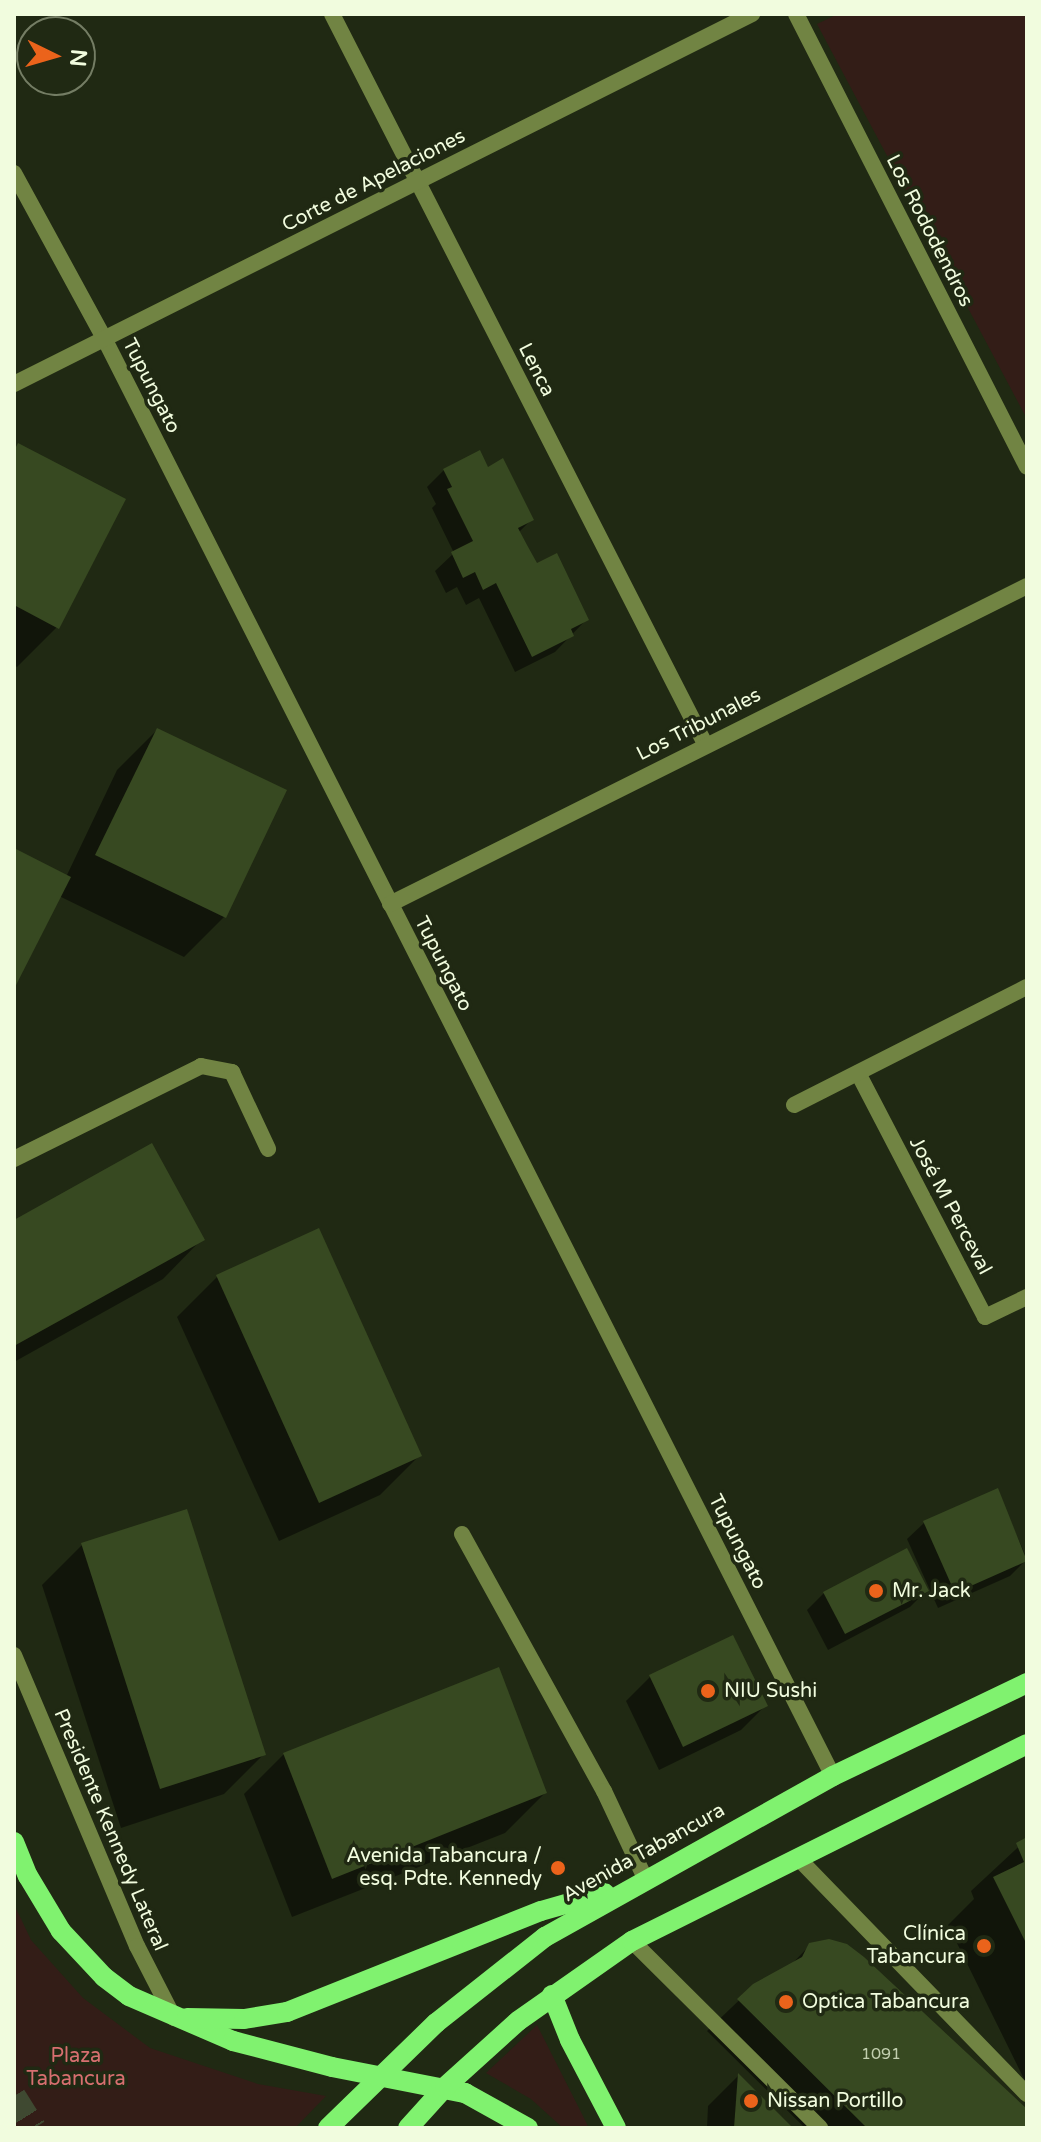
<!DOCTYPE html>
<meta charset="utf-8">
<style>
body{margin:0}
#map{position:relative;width:1041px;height:2142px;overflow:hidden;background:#202913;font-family:"Varela Round",sans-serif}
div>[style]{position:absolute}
.green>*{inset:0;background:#331d17}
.shadow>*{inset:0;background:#0007}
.building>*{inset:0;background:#374921}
.motorway-tunnel>*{height:24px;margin-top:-12px;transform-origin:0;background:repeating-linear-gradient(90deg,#3f4931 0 24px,transparent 0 36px)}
.service>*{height:16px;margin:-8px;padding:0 8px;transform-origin:8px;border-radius:8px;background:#718443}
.minor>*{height:16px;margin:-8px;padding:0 8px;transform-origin:8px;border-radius:8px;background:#718443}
.primary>*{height:20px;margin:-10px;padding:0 10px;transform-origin:10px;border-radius:10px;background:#80f26f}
.dots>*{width:22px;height:22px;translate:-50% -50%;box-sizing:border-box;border:4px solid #202913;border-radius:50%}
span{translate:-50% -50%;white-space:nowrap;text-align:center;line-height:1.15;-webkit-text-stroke:7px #202913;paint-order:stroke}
.number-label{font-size:16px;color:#c2cfaf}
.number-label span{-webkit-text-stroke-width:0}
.street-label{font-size:20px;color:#f1fcde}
.poi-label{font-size:20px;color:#f1fcde}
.left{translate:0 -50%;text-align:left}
.right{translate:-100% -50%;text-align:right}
.park-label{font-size:20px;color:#d76f70}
.frame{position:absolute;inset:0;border:16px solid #f1fcde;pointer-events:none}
.north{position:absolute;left:16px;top:16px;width:80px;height:80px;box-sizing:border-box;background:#202913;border:2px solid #747d64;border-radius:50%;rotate:95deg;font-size:22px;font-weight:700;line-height:32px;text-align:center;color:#f1fcde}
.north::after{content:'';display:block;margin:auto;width:28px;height:36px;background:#eb631b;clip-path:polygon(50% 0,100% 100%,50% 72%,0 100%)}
</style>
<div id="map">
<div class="green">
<i style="clip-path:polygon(838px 14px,1027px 14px,1027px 419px,817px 24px)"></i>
<i style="clip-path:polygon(14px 1904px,31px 1940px,83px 1998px,150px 2048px,258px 2084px,326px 2096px,295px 2128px,14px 2128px)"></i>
<i style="clip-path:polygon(537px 2025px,587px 2124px,588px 2128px,563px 2128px,531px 2099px,486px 2073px)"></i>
</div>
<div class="shadow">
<i style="clip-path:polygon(19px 445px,57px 627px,17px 667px,14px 665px,14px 450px)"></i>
<i style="clip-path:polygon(487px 469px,532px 519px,518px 533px,536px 566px,586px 620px,555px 652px,515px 672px,479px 598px,466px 605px,457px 587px,446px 593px,435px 571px,454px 553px,432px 508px,436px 504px,427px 487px,444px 470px)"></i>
<i style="clip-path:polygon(157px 730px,224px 917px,184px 957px,59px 896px,14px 984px,14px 850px,66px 877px,117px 770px)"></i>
<i style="clip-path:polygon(14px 1223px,202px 1239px,163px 1279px,14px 1362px)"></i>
<i style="clip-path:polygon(217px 1277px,419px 1456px,380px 1495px,279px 1541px,177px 1317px)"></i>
<i style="clip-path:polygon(997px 1491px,1027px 1559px,1010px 1576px,938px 1608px,907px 1539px,924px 1523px)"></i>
<i style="clip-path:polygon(82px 1545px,264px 1754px,224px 1794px,121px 1828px,42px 1585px)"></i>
<i style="clip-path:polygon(927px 1590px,910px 1607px,828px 1650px,807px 1610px,824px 1593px)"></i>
<i style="clip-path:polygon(650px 1677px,765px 1706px,741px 1730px,659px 1770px,626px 1701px)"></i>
<i style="clip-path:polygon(284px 1754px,545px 1793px,505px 1833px,292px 1917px,244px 1794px)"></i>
<i style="clip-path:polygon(1027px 1839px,1027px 2085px,948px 1925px,974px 1899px,971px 1891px)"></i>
<i style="clip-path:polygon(810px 1945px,1027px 2111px,1027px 2128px,805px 2128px,707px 2031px,754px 1986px,788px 1968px)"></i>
<i style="clip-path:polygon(738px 2076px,790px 2128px,707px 2128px,708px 2106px)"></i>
</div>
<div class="building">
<i style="clip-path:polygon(18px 443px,126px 499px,59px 629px,14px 605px,14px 451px)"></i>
<i style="clip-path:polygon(480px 450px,488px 467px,503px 458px,534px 520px,518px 528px,527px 545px,537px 563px,557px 553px,589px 620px,571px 629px,574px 636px,532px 657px,496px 583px,483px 590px,475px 572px,463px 578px,451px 552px,473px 541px,447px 489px,452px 487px,443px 469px)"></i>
<i style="clip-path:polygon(157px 728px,287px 790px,226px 918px,95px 855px)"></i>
<i style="clip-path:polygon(14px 848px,71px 877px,14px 989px)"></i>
<i style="clip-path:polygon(152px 1143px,205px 1240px,14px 1346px,14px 1220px)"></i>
<i style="clip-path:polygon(319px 1228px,422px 1456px,319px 1503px,216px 1275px)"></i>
<i style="clip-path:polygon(998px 1488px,1027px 1561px,955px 1593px,923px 1521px)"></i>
<i style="clip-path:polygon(187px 1509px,266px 1755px,160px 1789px,81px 1543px)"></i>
<i style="clip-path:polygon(907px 1548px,929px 1591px,845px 1634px,823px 1592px)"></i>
<i style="clip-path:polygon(733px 1635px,768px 1706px,683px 1747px,649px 1675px)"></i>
<i style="clip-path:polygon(499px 1667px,547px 1793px,332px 1879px,283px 1753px)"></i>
<i style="clip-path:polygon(1027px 1837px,1027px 1945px,993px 1877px,1024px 1862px,1016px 1843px)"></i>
<i style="clip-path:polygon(829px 1939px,847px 1944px,864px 1957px,1027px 2109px,1027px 2128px,867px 2128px,737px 1999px,753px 1984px,802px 1957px,809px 1943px)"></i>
<i style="clip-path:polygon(738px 2073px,793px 2128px,734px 2128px)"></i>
</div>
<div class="motorway-tunnel">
<i style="left:14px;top:2096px;width:38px;rotate:58deg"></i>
</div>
<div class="service">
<i style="left:14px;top:1159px;width:209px;rotate:-26.4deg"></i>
<i style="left:201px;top:1066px;width:32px;rotate:11deg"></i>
<i style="left:232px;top:1072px;width:85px;rotate:64.9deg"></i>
<i style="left:462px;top:1534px;width:294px;rotate:61.1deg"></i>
<i style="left:604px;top:1791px;width:96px;rotate:64.8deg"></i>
<i style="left:798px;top:1858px;width:329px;rotate:45.9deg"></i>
<i style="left:632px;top:1941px;width:265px;rotate:44.8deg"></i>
</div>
<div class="minor">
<i style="left:332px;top:14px;width:820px;rotate:62.93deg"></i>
<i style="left:796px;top:14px;width:508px;rotate:62.98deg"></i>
<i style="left:14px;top:173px;width:190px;rotate:61.4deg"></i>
<i style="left:105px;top:340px;width:1610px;rotate:63.12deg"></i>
<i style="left:14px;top:384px;width:826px;rotate:-26.63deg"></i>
<i style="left:390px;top:904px;width:712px;rotate:-26.53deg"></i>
<i style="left:858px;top:1073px;width:275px;rotate:62.5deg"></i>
<i style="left:985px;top:1317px;width:47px;rotate:-25.5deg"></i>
<i style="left:794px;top:1105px;width:261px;rotate:-26.9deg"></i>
<i style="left:14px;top:1655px;width:316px;rotate:67.1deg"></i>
<i style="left:137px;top:1946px;width:81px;rotate:62.8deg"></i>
</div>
<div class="primary">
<i style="left:14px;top:1842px;width:37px;rotate:68deg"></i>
<i style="left:28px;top:1876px;width:64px;rotate:59deg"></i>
<i style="left:61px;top:1931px;width:63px;rotate:46.9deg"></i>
<i style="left:104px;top:1977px;width:31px;rotate:37deg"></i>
<i style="left:129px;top:1996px;width:113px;rotate:23.4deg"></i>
<i style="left:233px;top:2041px;width:102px;rotate:14.7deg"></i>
<i style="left:332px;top:2067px;width:136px;rotate:11.1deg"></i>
<i style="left:465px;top:2093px;width:72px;rotate:29.1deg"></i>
<i style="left:552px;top:1995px;width:48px;rotate:68.2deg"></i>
<i style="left:570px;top:2040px;width:99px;rotate:62.4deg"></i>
<i style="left:187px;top:2018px;width:57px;rotate:1deg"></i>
<i style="left:244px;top:2019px;width:44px;rotate:-9.2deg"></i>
<i style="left:287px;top:2012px;width:273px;rotate:-21.7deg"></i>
<i style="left:541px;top:1911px;width:66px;rotate:-15.9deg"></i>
<i style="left:328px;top:2128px;width:151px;rotate:-44.2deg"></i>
<i style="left:436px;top:2023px;width:139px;rotate:-38.3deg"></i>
<i style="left:545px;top:1937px;width:330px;rotate:-29.2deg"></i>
<i style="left:833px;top:1776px;width:215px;rotate:-25.6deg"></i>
<i style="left:408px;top:2128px;width:55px;rotate:-47.9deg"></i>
<i style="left:445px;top:2087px;width:98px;rotate:-42.1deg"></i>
<i style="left:518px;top:2021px;width:139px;rotate:-35.1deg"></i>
<i style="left:632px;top:1941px;width:441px;rotate:-26.5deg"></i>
</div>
<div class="dots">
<i style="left:876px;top:1591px;background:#eb631b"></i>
<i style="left:708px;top:1691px;background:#eb631b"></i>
<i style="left:558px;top:1868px;background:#eb631b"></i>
<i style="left:984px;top:1946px;background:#eb631b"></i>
<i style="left:786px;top:2002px;background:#eb631b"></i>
<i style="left:751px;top:2101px;background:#eb631b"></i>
</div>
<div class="number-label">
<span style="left:881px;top:2054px">1091</span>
</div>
<div class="street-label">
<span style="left:374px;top:181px;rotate:-27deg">Corte de Apelaciones</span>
<span style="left:929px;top:231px;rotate:63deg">Los Rododendros</span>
<span style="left:536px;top:370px;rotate:63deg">Lenca</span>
<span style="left:151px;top:386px;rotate:63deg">Tupungato</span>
<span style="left:699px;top:725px;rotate:-27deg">Los Tribunales</span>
<span style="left:443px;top:964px;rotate:63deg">Tupungato</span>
<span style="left:950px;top:1206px;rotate:62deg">José M Perceval</span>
<span style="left:737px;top:1542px;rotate:63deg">Tupungato</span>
<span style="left:110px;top:1830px;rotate:67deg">Presidente Kennedy Lateral</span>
<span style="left:644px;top:1853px;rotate:-29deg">Avenida Tabancura</span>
</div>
<div class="poi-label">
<span class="left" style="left:892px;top:1591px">Mr. Jack</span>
<span class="left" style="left:724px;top:1691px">NIU Sushi</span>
<span class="right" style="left:542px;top:1868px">Avenida Tabancura /<br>esq. Pdte. Kennedy</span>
<span class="right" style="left:966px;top:1946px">Clínica<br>Tabancura</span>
<span class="left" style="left:802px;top:2002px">Optica Tabancura</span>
<span class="left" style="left:767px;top:2101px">Nissan Portillo</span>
</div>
<div class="park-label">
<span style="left:76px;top:2068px">Plaza<br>Tabancura</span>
</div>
<div class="frame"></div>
<div class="north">N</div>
</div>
